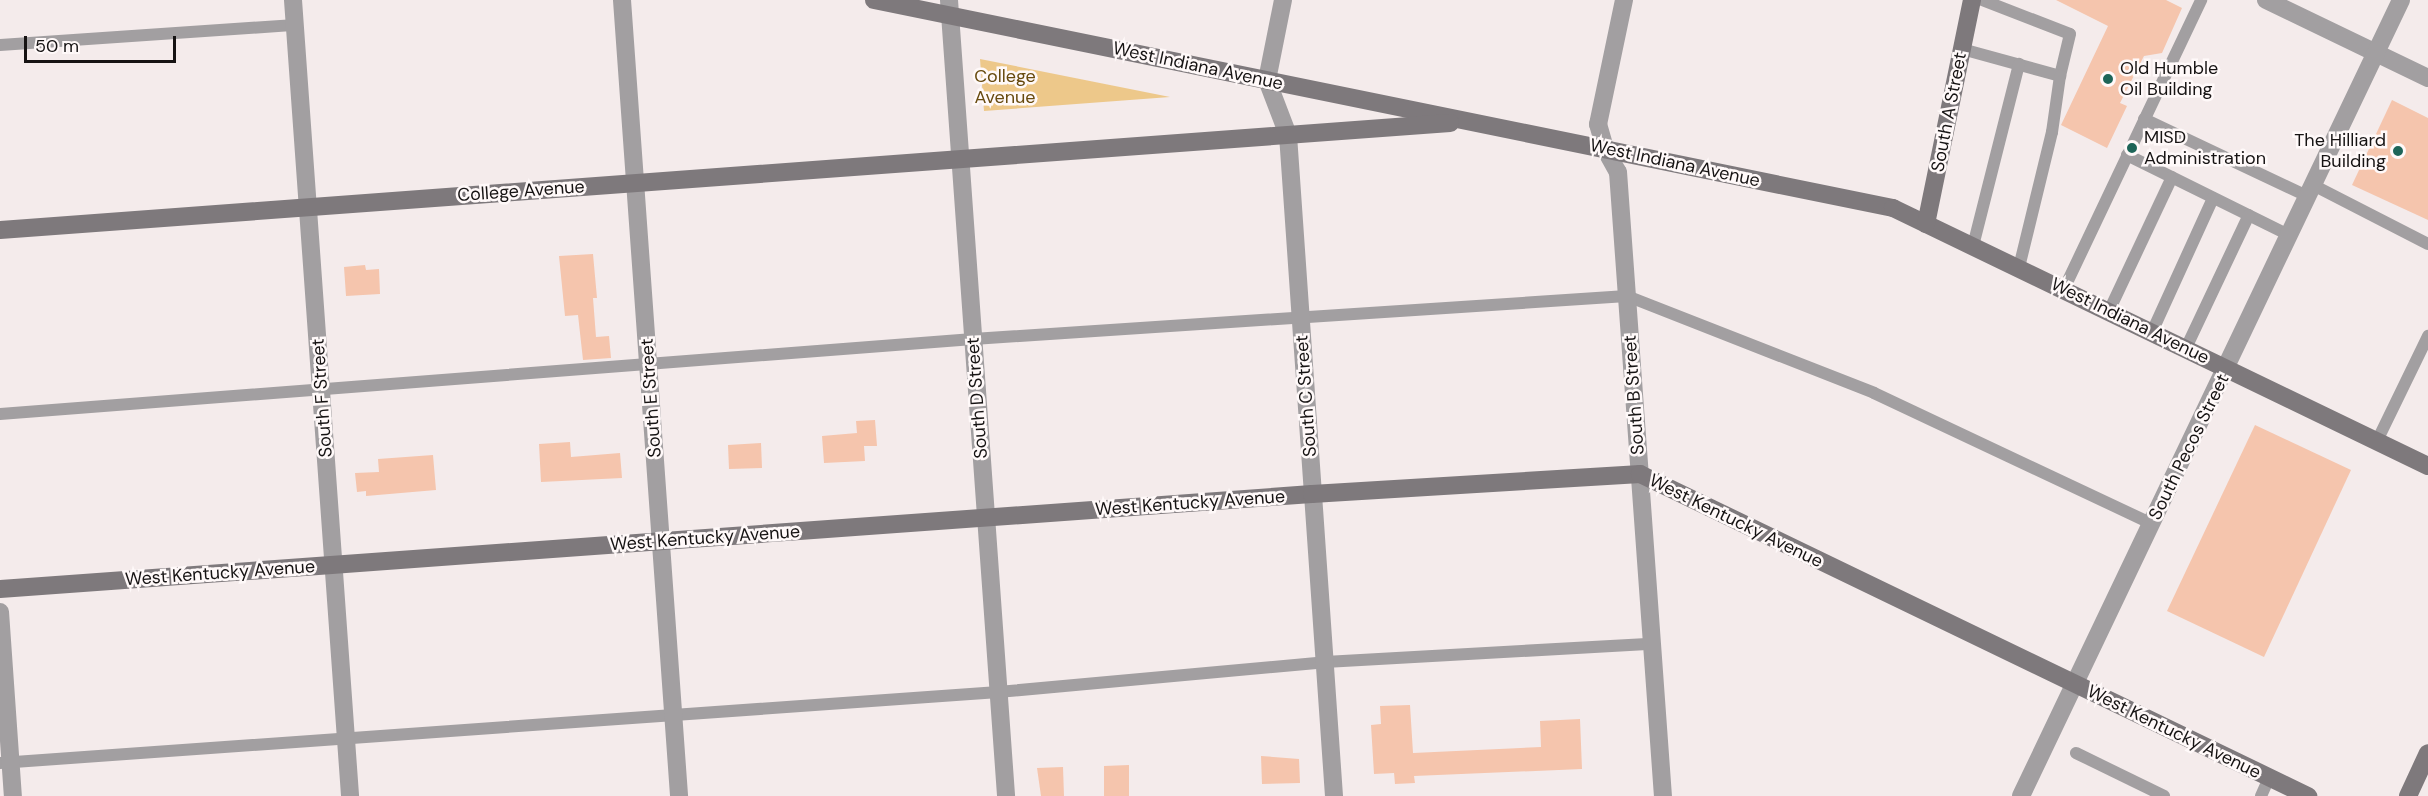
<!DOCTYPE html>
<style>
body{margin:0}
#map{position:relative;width:2428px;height:796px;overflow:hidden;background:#f4ebeb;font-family:"DM Sans",sans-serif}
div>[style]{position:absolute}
.green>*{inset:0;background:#edc88a}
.building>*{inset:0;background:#f5c5ad}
.lane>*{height:12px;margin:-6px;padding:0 6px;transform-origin:6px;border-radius:6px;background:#a29fa1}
.street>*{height:18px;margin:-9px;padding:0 9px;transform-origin:9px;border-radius:9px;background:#a29fa1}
.secondary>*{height:18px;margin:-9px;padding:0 9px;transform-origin:9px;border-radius:9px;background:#7e797c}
.dots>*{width:16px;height:16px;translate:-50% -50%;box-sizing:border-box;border:3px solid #fff9f9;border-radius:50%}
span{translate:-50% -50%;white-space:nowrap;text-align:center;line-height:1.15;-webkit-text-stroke:5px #fff9f9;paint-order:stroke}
.street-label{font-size:18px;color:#161313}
.poi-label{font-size:18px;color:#161313}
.left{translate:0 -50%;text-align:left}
.right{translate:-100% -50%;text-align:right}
.park-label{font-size:18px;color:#674a0e}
.scale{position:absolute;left:24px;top:36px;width:152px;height:27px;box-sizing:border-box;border:3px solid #161313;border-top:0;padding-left:8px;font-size:18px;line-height:21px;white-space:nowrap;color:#161313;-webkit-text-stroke:4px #fff9f9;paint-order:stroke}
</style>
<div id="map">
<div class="green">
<i style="clip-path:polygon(980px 59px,1170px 97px,984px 111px)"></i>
</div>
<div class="building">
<i style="clip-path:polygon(2056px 0,2166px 0,2182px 8px,2162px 53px,2144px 56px,2120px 103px,2127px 106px,2107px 148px,2061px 125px,2108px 26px)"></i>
<i style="clip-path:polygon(2392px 100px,2428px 118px,2428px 220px,2352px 185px)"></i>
<i style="clip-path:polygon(593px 254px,597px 298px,593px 298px,596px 337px,609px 336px,611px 358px,583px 360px,578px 315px,565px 316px,559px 256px)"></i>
<i style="clip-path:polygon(365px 265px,366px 270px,379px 269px,380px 294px,346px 296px,344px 267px)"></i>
<i style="clip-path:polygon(875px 420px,877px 446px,864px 446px,865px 461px,824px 463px,822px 436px,857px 433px,856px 421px)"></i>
<i style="clip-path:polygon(2255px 425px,2351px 470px,2264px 657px,2167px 611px)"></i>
<i style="clip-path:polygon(570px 442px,571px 457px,620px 453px,622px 478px,541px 482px,539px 444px)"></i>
<i style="clip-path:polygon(761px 443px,762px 468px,729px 469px,728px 445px)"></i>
<i style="clip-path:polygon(433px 455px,436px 490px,366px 496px,366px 491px,357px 492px,355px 473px,379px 472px,378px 459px)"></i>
<i style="clip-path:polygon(1410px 705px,1413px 753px,1541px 747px,1540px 721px,1580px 719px,1582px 769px,1414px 776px,1415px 783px,1395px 784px,1394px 773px,1374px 774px,1371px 725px,1381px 724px,1380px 706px)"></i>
<i style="clip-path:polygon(1261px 756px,1299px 759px,1300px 783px,1262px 784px)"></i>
<i style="clip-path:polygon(1129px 765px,1129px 796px,1104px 796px,1104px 766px)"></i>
<i style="clip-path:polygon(1063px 767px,1064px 796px,1041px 796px,1037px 768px)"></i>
</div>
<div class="lane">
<i style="left:1982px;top:0;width:94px;rotate:21.1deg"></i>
<i style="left:2070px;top:34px;width:43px;rotate:103.4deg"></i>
<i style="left:0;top:45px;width:296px;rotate:-3.9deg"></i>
<i style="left:1962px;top:49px;width:102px;rotate:15.4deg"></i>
<i style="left:2060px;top:76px;width:57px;rotate:98.1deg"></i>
<i style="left:2052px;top:132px;width:139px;rotate:103.7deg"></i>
<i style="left:2144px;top:119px;width:180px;rotate:25.3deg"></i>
<i style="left:2127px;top:155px;width:181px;rotate:26.3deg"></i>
<i style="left:2313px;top:185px;width:129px;rotate:27.2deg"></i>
<i style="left:1973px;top:246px;width:188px;rotate:-75.8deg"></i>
<i style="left:2064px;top:289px;width:320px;rotate:-64.6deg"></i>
<i style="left:2109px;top:311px;width:148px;rotate:-64.8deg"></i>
<i style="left:2152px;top:332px;width:147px;rotate:-65.5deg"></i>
<i style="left:2186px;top:348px;width:147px;rotate:-64.7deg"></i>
<i style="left:0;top:414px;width:976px;rotate:-4.41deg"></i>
<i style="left:973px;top:339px;width:655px;rotate:-3.76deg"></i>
<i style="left:1627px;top:296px;width:265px;rotate:21.4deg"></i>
<i style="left:1874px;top:393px;width:307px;rotate:25.2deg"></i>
<i style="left:2377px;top:441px;width:117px;rotate:-64.1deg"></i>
<i style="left:2076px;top:753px;width:98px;rotate:26deg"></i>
<i style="left:0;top:763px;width:1001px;rotate:-4.07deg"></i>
<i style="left:998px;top:692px;width:328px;rotate:-5.2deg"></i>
<i style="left:1325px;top:662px;width:327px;rotate:-3.2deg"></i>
<i style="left:2261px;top:796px;width:20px;rotate:-66deg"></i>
</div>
<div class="street">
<i style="left:293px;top:0;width:798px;rotate:85.9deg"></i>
<i style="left:622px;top:0;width:798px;rotate:85.9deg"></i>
<i style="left:949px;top:0;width:798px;rotate:85.9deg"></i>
<i style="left:1283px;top:0;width:82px;rotate:101.3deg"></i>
<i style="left:1267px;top:80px;width:59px;rotate:69.1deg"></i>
<i style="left:1288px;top:135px;width:663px;rotate:86.02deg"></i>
<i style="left:1624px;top:0;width:127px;rotate:101.8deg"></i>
<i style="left:1598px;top:124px;width:26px;rotate:74deg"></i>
<i style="left:1605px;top:149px;width:26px;rotate:61deg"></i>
<i style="left:1618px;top:172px;width:626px;rotate:85.88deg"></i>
<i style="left:2266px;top:0;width:180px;rotate:25.7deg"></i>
<i style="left:0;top:612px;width:184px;rotate:86deg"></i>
<i style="left:2021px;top:796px;width:882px;rotate:-64.48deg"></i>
</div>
<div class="secondary">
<i style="left:874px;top:0;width:1040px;rotate:11.54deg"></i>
<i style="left:1893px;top:208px;width:594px;rotate:25.75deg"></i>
<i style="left:1926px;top:224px;width:229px;rotate:-78.4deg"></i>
<i style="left:0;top:230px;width:1454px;rotate:-4.22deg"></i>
<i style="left:0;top:589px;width:1315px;rotate:-4.14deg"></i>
<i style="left:1312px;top:494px;width:329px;rotate:-3.5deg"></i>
<i style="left:1640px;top:474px;width:742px;rotate:25.74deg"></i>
<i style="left:2408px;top:796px;width:47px;rotate:-65.1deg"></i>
</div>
<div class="dots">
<i style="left:2108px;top:79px;background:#1e6558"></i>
<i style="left:2132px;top:148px;background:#1e6558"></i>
<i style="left:2398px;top:151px;background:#1e6558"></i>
</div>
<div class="street-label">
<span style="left:1198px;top:66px;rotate:12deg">West Indiana Avenue</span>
<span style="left:1949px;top:112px;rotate:-79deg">South A Street</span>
<span style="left:1675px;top:163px;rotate:12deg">West Indiana Avenue</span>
<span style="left:521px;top:191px;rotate:-4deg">College Avenue</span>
<span style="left:2130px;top:321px;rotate:26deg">West Indiana Avenue</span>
<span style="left:1634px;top:395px;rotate:-94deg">South B Street</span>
<span style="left:1306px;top:396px;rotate:-94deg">South C Street</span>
<span style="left:322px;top:398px;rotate:-94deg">South F Street</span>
<span style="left:651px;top:398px;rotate:-94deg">South E Street</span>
<span style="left:977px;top:398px;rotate:-94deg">South D Street</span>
<span style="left:2189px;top:447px;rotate:-64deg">South Pecos Street</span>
<span style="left:1190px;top:503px;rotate:-4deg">West Kentucky Avenue</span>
<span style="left:1736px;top:521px;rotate:26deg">West Kentucky Avenue</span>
<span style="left:705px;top:538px;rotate:-4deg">West Kentucky Avenue</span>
<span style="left:220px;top:573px;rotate:-4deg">West Kentucky Avenue</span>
<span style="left:2174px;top:732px;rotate:26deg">West Kentucky Avenue</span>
</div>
<div class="poi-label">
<span class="left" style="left:2120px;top:79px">Old Humble<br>Oil Building</span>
<span class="left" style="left:2144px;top:148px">MISD<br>Administration</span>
<span class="right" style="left:2386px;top:151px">The Hilliard<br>Building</span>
</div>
<div class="park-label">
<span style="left:1005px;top:87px">College<br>Avenue</span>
</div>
<div class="scale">50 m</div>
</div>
